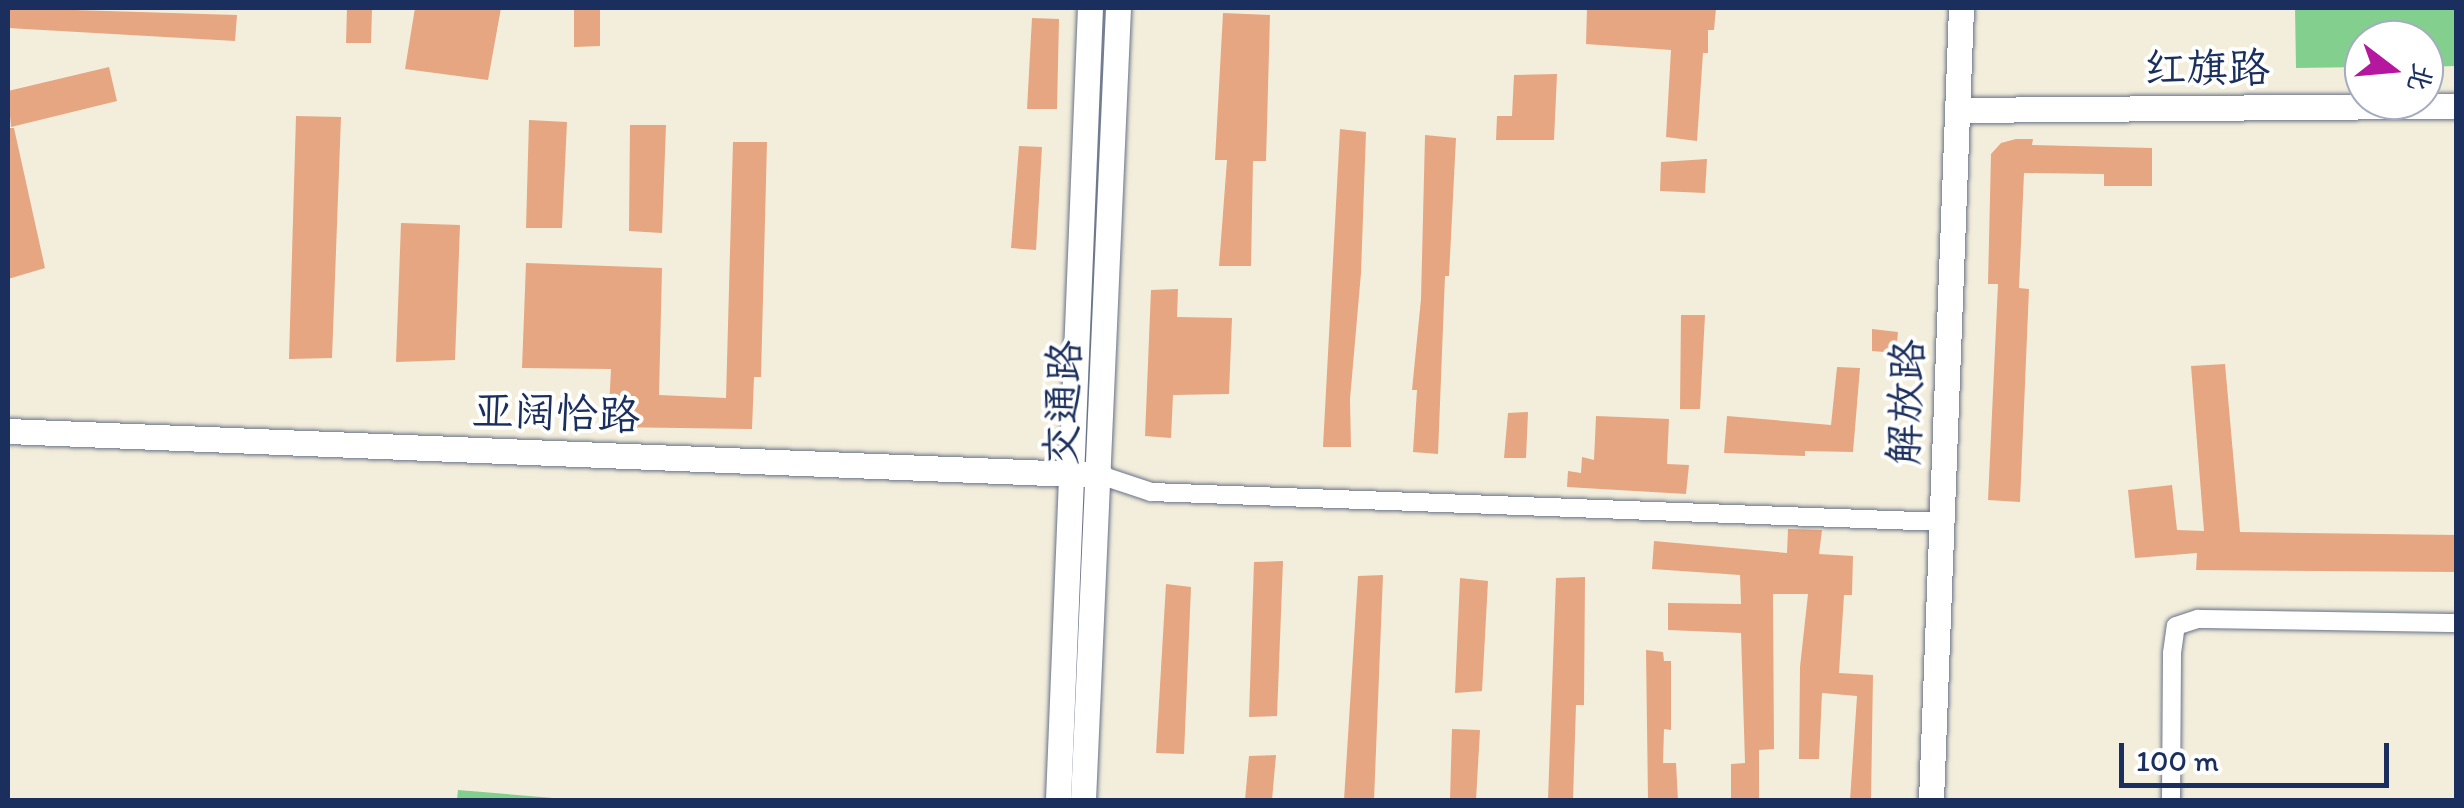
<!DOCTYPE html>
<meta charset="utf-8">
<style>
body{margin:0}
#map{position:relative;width:2464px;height:808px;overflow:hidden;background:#f3eedb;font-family:Itim,"LXGW WenKai TC",sans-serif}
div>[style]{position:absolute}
.green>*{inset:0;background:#83d08e}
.building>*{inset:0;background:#e6a681}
.roads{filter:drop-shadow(0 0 2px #67728a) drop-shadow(0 0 2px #67728a)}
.street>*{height:18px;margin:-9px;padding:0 9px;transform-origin:9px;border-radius:9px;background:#fff}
.secondary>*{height:25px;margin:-12.5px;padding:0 12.5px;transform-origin:12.5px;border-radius:12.5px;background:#fff}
span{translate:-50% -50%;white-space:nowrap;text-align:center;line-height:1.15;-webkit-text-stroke:8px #fff;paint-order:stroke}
.street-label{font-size:42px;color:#1b2f5e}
.frame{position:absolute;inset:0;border:10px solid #1b2f5e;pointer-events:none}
.north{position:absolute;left:2344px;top:20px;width:100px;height:100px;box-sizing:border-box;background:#fff;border:2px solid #a4acbf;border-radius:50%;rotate:106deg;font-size:28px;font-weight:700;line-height:40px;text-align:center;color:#1b2f5e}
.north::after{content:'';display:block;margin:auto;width:35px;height:45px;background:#b5179e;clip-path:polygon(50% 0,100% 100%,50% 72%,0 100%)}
.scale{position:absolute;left:2119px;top:743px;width:270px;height:45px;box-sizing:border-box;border:5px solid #1b2f5e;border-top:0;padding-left:12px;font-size:30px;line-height:35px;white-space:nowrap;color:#1b2f5e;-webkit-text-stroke:8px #fff;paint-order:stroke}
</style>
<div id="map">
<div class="green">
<i style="clip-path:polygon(2295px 8px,2456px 8px,2456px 66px,2424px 67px,2424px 40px,2364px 40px,2364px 67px,2296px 68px)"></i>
<i style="clip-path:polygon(458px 790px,577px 800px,457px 800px)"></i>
</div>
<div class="building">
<i style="clip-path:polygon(8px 8px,237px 15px,235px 41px,8px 28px)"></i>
<i style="clip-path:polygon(347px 8px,372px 8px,371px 43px,346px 43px)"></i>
<i style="clip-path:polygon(415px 8px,501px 8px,488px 80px,405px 69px)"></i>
<i style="clip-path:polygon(574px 8px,600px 8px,600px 46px,574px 47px)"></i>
<i style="clip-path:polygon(1587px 8px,1716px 8px,1714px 30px,1708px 30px,1708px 53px,1703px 53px,1697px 141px,1666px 137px,1671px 50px,1586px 44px)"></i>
<i style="clip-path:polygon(1223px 13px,1270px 15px,1266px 161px,1253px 161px,1251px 266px,1219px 266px,1227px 160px,1215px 160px)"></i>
<i style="clip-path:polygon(1032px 18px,1059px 19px,1057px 109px,1027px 109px)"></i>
<i style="clip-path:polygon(109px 67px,117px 101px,11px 127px,8px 91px)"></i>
<i style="clip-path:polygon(1557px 74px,1554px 140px,1496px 140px,1497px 116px,1512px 116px,1514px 75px)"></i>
<i style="clip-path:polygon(296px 116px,341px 117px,332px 358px,289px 359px)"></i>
<i style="clip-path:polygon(529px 120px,567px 122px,562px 228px,526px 228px)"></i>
<i style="clip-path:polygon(630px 125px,666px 125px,662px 233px,629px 231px)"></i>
<i style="clip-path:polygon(8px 128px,14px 128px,45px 268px,8px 279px)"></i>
<i style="clip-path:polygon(1340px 129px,1366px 132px,1361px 273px,1350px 399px,1351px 447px,1323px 447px)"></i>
<i style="clip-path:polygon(1425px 135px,1456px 138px,1449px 276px,1445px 276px,1438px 454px,1413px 452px,1417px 390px,1412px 390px,1421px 299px)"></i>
<i style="clip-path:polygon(2016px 139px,2033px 139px,2032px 145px,2152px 148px,2152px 186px,2104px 186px,2104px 174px,2024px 173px,2019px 288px,2029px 289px,2020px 502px,1988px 500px,1998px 284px,1988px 284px,1991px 154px,2001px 143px)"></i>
<i style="clip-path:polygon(733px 142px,767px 142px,761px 377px,754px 377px,752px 429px,608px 427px,611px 369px,522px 368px,526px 263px,662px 268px,659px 395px,726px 398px)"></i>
<i style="clip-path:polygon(1019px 146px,1042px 147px,1036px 250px,1011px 248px)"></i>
<i style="clip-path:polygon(1707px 159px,1705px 193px,1660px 191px,1661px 162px)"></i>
<i style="clip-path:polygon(401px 223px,460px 225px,455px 360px,396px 362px)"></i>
<i style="clip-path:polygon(1178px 289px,1177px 317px,1232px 318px,1229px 394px,1173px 395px,1171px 438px,1145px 436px,1151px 290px)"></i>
<i style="clip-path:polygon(1681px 315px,1705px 315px,1700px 409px,1680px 409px)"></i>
<i style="clip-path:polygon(1872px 329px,1898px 332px,1896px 353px,1872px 351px)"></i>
<i style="clip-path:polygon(2225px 364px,2240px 532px,2456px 535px,2456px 572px,2196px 570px,2197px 553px,2135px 558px,2128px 490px,2172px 485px,2177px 530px,2204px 531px,2191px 366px)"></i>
<i style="clip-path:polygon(1837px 367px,1860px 368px,1853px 452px,1805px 451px,1805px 456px,1724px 453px,1727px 416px,1831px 425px)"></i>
<i style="clip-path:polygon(1528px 412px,1526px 458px,1504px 458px,1508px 413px)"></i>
<i style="clip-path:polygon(1596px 416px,1669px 419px,1667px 464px,1689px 465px,1686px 494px,1567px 487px,1568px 471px,1581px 473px,1582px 457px,1594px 460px)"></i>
<i style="clip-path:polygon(1788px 529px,1822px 530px,1819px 554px,1853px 556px,1852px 595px,1844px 595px,1839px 673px,1873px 675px,1871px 800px,1850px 800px,1857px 696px,1822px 693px,1819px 759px,1799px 759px,1800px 667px,1808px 594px,1773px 594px,1774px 749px,1759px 750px,1759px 800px,1731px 800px,1731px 764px,1745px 763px,1741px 633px,1668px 630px,1668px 603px,1741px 604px,1740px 575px,1652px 569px,1654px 541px,1787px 553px)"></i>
<i style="clip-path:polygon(1283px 561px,1277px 716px,1249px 717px,1254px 562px)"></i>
<i style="clip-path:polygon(1383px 575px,1374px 800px,1344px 800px,1358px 576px)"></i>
<i style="clip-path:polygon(1585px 577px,1584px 705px,1576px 705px,1573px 800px,1548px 800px,1556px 578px)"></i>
<i style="clip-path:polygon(1460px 578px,1488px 581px,1482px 691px,1455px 693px)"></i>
<i style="clip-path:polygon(1166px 584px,1191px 587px,1184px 754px,1156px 753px)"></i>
<i style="clip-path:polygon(1646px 650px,1663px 652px,1664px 661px,1671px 661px,1671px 730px,1664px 729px,1663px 763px,1676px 763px,1678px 800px,1648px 800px)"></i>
<i style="clip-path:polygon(1452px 729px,1480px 730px,1476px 800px,1450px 800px)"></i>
<i style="clip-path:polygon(1276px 755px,1272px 800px,1245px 800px,1249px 756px)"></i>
</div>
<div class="roads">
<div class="street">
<i style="left:1100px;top:475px;width:54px;rotate:18.4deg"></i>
<i style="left:1151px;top:492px;width:792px;rotate:2.17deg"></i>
<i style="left:2171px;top:800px;width:147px;rotate:-89.6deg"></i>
<i style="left:2172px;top:653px;width:27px;rotate:-82deg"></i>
<i style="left:2176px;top:626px;width:23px;rotate:-18deg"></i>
<i style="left:2198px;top:619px;width:258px;rotate:0.9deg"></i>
</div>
<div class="secondary">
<i style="left:1958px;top:110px;width:498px;rotate:-0.5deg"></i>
<i style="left:8px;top:431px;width:1093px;rotate:2.31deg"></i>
<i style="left:1058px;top:800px;width:793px;rotate:-87.69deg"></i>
<i style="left:1083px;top:800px;width:793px;rotate:-87.47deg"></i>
<i style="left:1931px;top:800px;width:793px;rotate:-87.83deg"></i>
</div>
</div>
<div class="street-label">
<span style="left:2207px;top:68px">红旗路</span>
<span style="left:1906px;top:402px;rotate:-88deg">解放路</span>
<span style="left:1063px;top:403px;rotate:-88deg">交通路</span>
<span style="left:556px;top:413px;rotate:2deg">亚阔恰路</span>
</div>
<div class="frame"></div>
<div class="north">北</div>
<div class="scale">100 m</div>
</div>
